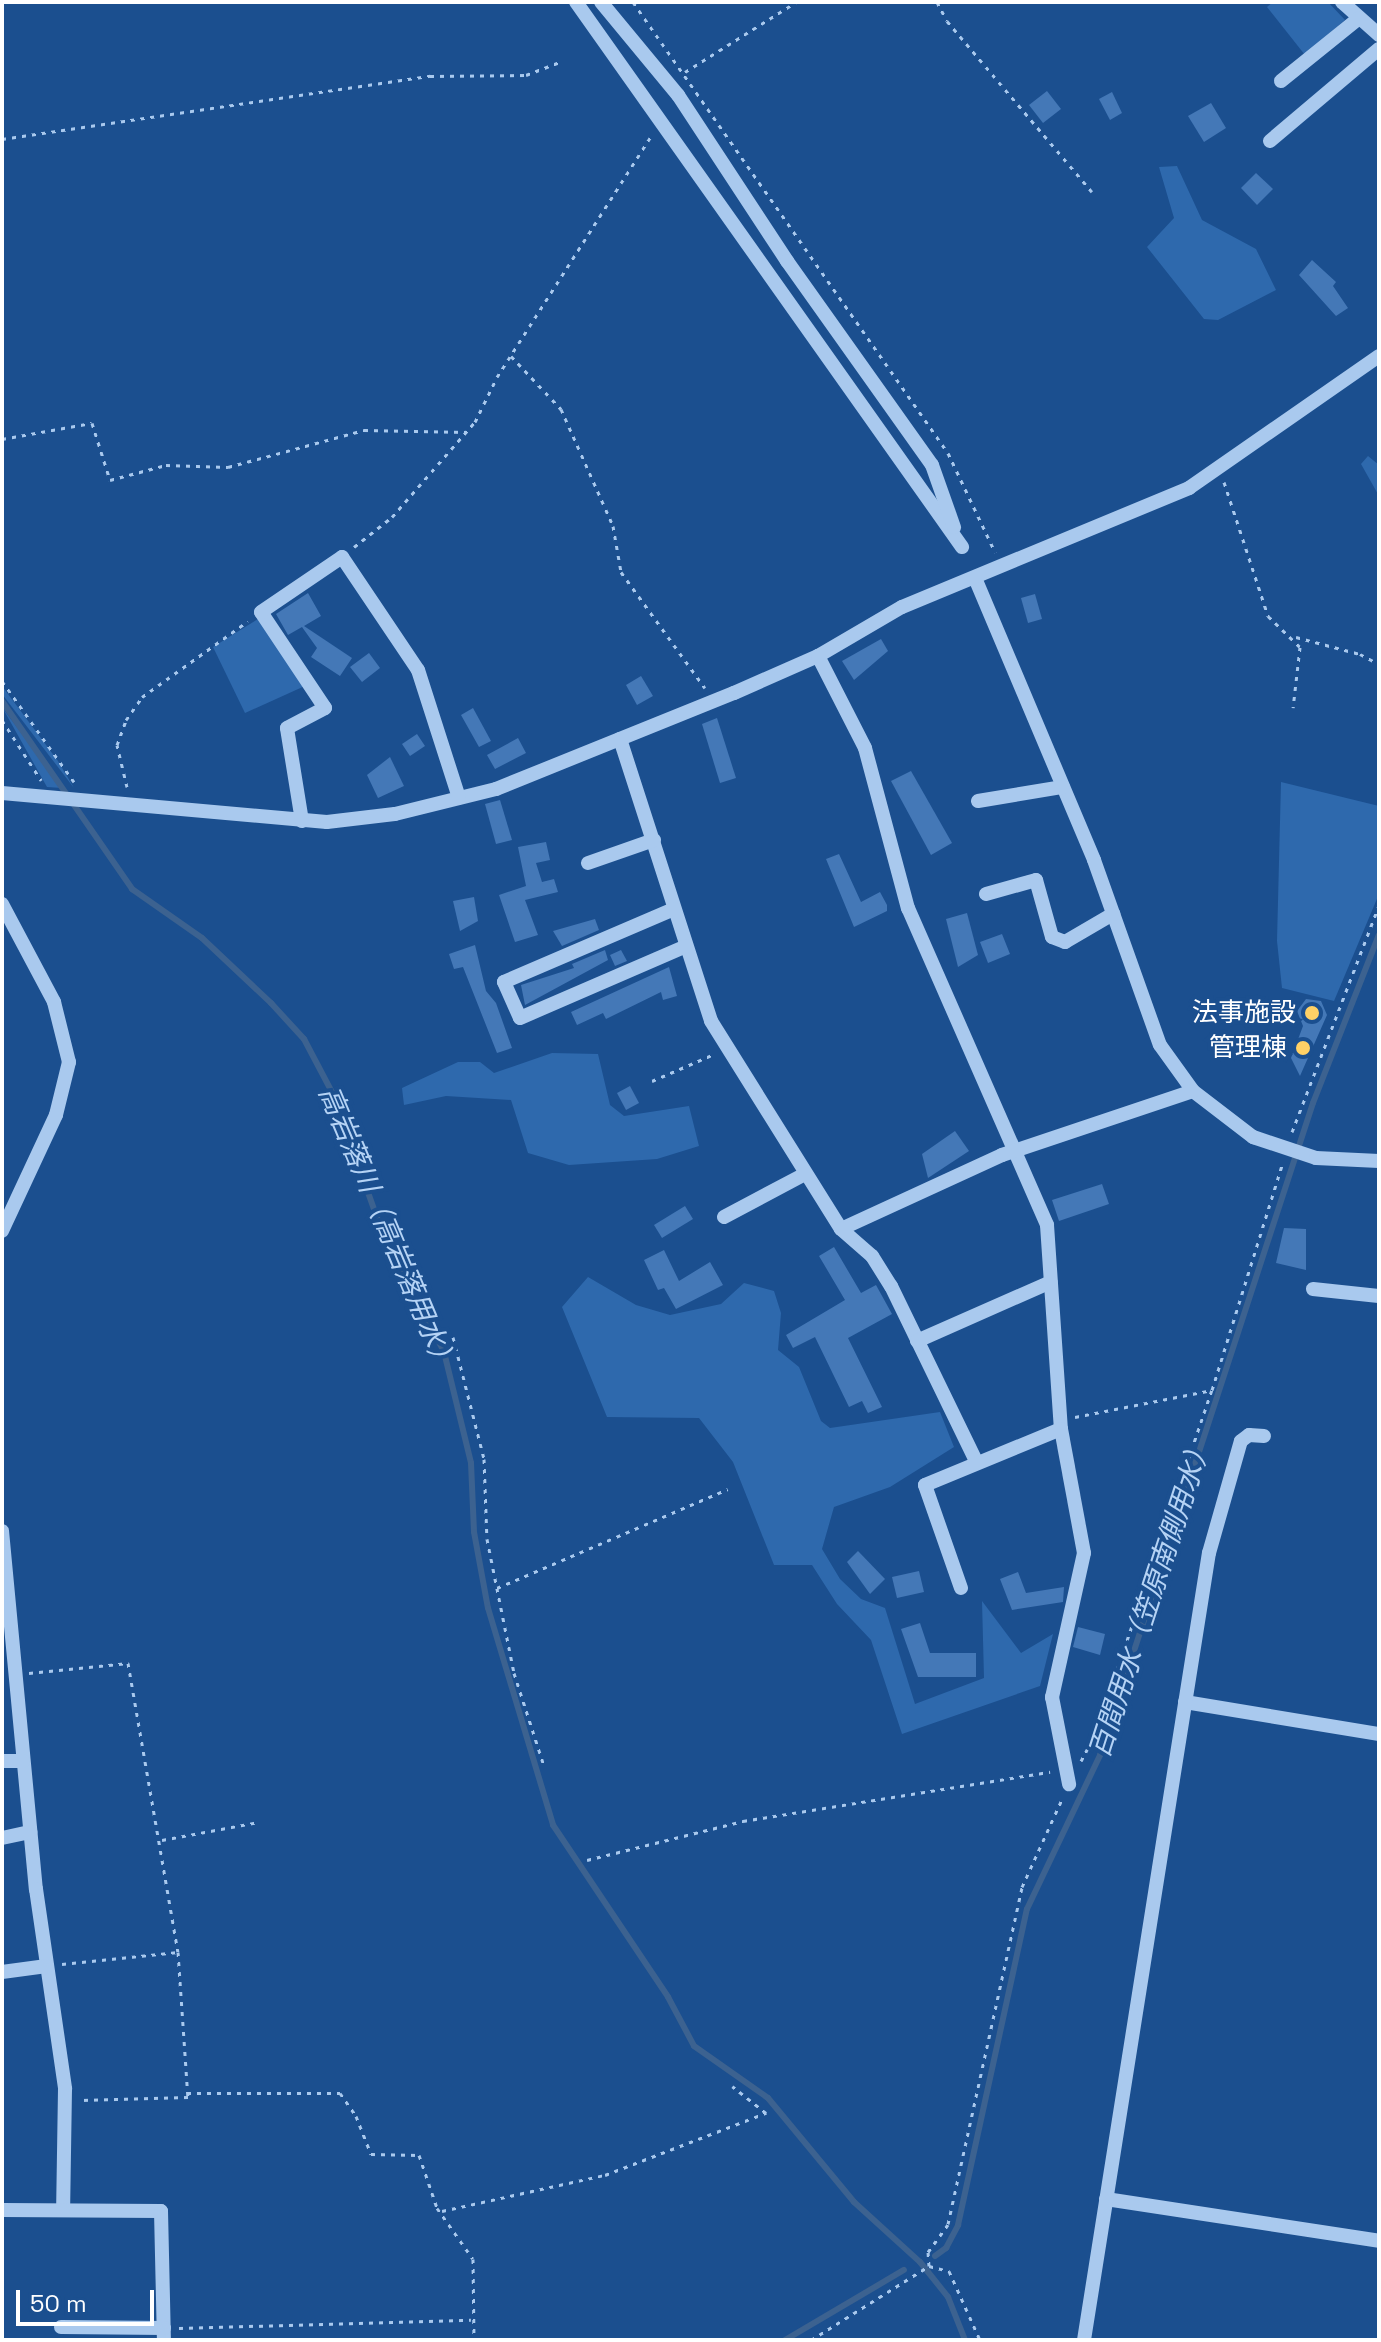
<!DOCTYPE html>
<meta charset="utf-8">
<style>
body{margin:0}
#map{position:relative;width:1381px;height:2342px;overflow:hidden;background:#1b4f8f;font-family:"Space Grotesk","Noto Sans JP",sans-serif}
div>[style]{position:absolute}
.green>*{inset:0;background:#2e69ad}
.stream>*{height:6px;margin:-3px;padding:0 3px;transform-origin:3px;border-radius:3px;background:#3c6290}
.building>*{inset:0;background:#4478b7}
.path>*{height:3px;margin-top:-1.5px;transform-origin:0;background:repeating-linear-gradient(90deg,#a9c9ee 0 4px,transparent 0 10px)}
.minor>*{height:14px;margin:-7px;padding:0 7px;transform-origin:7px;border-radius:7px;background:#a9c9ee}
.dots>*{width:22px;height:22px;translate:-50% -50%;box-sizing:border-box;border:4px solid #1b4f8f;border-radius:50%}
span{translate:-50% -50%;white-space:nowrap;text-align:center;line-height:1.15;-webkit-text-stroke:8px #1b4f8f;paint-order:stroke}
.poi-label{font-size:26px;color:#fff}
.right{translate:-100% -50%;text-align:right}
.water-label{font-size:28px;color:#b5d3f5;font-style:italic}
.frame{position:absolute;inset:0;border:4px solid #fff;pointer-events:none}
.scale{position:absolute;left:16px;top:2290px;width:138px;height:36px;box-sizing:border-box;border:4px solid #fff;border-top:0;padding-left:10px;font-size:24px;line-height:28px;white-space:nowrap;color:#fff;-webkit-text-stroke:6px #1b4f8f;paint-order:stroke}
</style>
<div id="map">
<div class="green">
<i style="clip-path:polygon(1273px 2px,1328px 2px,1345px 20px,1305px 55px,1267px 7px)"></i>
<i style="clip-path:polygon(1177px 166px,1202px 220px,1256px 249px,1276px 290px,1218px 320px,1204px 319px,1147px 247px,1174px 218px,1159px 167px)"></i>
<i style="clip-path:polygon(1368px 456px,1379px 465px,1379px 496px,1361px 464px)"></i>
<i style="clip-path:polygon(261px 617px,307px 685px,245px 713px,213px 647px)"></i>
<i style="clip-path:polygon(2px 686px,58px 761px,74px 788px,2px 694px)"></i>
<i style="clip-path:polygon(2px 707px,62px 788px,47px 787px)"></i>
<i style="clip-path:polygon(1281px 782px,1379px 806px,1379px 894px,1334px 1001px,1282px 988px,1277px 941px)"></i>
<i style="clip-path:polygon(552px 1053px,598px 1054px,610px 1105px,624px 1116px,689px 1106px,699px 1146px,657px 1159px,569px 1165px,528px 1153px,511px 1100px,446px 1096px,404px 1105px,402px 1088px,458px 1062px,480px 1062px,494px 1073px)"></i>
<i style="clip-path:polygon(588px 1277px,636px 1305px,670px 1315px,721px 1304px,744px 1283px,774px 1291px,781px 1313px,778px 1350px,799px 1367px,821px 1421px,830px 1428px,940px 1412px,954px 1447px,890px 1487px,834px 1507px,822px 1549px,840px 1579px,861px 1599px,885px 1608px,915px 1704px,984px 1678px,982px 1601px,1021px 1653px,1053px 1634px,1040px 1686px,902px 1734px,871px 1640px,837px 1604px,812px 1565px,774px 1565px,733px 1462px,699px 1418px,607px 1417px,562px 1307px)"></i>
</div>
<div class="stream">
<i style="left:2px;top:701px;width:229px;rotate:55.3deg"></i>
<i style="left:132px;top:889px;width:85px;rotate:35deg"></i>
<i style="left:202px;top:938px;width:95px;rotate:43.3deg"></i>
<i style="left:271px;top:1003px;width:49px;rotate:47.5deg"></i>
<i style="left:304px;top:1039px;width:62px;rotate:62.2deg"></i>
<i style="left:333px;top:1094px;width:152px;rotate:70.4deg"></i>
<i style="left:384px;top:1237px;width:130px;rotate:62.4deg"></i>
<i style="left:444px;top:1352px;width:114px;rotate:76.3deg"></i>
<i style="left:471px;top:1463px;width:69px;rotate:87.5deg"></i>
<i style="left:474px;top:1532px;width:77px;rotate:79.6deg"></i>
<i style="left:488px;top:1608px;width:227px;rotate:73.3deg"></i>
<i style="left:553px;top:1825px;width:207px;rotate:56.2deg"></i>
<i style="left:668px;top:1997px;width:55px;rotate:62deg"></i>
<i style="left:694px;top:2046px;width:90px;rotate:35.1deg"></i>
<i style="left:768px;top:2098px;width:135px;rotate:50.4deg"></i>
<i style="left:854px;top:2202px;width:89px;rotate:42.3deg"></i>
<i style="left:920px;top:2262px;width:45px;rotate:51.3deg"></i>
<i style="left:948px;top:2297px;width:46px;rotate:68.4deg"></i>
<i style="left:935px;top:2256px;width:14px;rotate:-36deg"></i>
<i style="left:946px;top:2248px;width:26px;rotate:-62deg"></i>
<i style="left:958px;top:2225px;width:323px;rotate:-77.7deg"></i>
<i style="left:1027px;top:1909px;width:170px;rotate:-64.6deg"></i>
<i style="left:1100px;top:1755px;width:686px;rotate:-71.91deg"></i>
<i style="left:1313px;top:1103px;width:180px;rotate:-68.6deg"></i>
<i style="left:785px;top:2340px;width:138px;rotate:-30.5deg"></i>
</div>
<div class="building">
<i style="clip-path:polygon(1047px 91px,1061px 109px,1043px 123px,1029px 105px)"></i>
<i style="clip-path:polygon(1112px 92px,1122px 113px,1110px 120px,1099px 99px)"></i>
<i style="clip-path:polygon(1211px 103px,1226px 128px,1204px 142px,1188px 116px)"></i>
<i style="clip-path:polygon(1256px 173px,1273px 189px,1257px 205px,1241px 188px)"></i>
<i style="clip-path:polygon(1312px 260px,1336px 282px,1333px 286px,1348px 308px,1336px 316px,1299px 275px)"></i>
<i style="clip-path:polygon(308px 593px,321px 616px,304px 626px,352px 658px,340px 676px,311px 657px,317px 648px,302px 627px,288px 635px,276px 614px)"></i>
<i style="clip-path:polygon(1035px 594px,1042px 619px,1028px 623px,1021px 598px)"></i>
<i style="clip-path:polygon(881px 639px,888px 651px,854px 680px,842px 661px)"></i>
<i style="clip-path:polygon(369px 653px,380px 668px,362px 682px,350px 667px)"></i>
<i style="clip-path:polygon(641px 676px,653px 696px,637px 705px,626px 685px)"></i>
<i style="clip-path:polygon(473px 708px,491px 741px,479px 747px,461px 715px)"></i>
<i style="clip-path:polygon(717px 718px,736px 778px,720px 783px,702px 724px)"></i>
<i style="clip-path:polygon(417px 734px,425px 746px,410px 756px,402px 744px)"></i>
<i style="clip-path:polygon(518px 738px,526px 753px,495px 769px,487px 755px)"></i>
<i style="clip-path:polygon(390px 757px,404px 786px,378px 798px,367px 775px)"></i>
<i style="clip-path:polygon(911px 771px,952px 843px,931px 855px,891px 781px)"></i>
<i style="clip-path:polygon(500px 800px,512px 840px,496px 844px,485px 804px)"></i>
<i style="clip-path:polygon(546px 842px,550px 860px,536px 863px,542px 882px,554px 879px,558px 892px,525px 900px,538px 935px,515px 942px,499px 895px,526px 886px,518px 847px)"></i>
<i style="clip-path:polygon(839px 854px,861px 902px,880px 892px,887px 905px,887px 911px,854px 927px,826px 859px)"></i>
<i style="clip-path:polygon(474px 897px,478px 921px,460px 931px,453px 901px)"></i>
<i style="clip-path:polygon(967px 913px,978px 955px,958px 967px,946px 919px)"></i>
<i style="clip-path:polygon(595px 919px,599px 930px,562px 946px,553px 931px)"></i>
<i style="clip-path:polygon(1002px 934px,1010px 954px,988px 963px,980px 942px)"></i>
<i style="clip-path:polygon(475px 945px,486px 991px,496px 1003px,512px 1048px,497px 1053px,463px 967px,454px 969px,449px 954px)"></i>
<i style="clip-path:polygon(605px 950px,608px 960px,525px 1005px,521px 985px,574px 968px,572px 964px)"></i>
<i style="clip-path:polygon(621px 950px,627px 961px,615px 966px,610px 955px)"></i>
<i style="clip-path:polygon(669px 967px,677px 996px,663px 1000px,661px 992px,606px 1019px,603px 1013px,577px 1025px,571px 1012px)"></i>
<i style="clip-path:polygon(1306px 999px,1321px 1001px,1327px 1015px,1300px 1076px,1291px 1058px,1303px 1026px,1297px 1011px)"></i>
<i style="clip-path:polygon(630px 1086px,639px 1103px,626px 1110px,617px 1093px)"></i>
<i style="clip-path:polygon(955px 1131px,969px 1151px,928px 1178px,922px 1154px)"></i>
<i style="clip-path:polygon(1102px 1184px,1109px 1204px,1059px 1221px,1052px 1200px)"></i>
<i style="clip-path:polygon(685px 1206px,693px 1219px,662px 1238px,654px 1225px)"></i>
<i style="clip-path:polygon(1284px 1228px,1306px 1229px,1306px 1270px,1276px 1263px)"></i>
<i style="clip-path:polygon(834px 1247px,861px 1293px,876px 1285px,892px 1314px,848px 1338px,882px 1407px,868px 1413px,862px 1401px,849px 1407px,815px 1337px,793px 1348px,786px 1335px,845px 1300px,819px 1256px)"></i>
<i style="clip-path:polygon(664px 1250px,679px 1281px,710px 1262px,723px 1285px,676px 1309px,664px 1288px,658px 1290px,644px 1260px)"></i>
<i style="clip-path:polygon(858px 1551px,885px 1579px,870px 1594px,847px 1562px)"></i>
<i style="clip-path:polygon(919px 1571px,924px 1592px,897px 1598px,892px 1577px)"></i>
<i style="clip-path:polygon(1018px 1572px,1026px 1593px,1064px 1587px,1063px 1602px,1012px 1610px,1000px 1579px)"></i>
<i style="clip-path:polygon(920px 1623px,930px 1653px,976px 1653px,976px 1677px,918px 1677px,901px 1629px)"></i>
<i style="clip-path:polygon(1078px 1627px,1105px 1634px,1100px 1655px,1073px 1647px)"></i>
</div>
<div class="path">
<i style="left:633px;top:2px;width:550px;rotate:55.07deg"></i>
<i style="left:948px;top:453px;width:110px;rotate:64.6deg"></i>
<i style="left:937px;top:2px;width:21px;rotate:62deg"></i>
<i style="left:947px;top:21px;width:224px;rotate:49.7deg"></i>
<i style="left:685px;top:72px;width:131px;rotate:-32.2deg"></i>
<i style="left:2px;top:139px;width:433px;rotate:-8.4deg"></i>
<i style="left:430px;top:76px;width:96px;rotate:-0.6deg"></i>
<i style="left:526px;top:75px;width:39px;rotate:-21deg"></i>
<i style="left:511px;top:356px;width:73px;rotate:46.7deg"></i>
<i style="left:561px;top:409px;width:128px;rotate:66deg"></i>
<i style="left:613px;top:526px;width:47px;rotate:80.1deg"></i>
<i style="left:621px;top:572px;width:143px;rotate:54.1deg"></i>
<i style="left:2px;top:439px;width:91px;rotate:-10.1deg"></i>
<i style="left:92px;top:423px;width:60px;rotate:72.5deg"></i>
<i style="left:110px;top:480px;width:58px;rotate:-15deg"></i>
<i style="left:166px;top:465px;width:62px;rotate:1.8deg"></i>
<i style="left:228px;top:467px;width:141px;rotate:-15.2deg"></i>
<i style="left:364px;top:430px;width:103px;rotate:1.1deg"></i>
<i style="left:1224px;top:482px;width:141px;rotate:71.8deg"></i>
<i style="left:1268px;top:616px;width:45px;rotate:44.1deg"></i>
<i style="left:1300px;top:647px;width:61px;rotate:96.5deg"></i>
<i style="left:354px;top:547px;width:48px;rotate:-38.3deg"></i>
<i style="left:392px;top:517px;width:126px;rotate:-48.9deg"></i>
<i style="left:475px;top:422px;width:50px;rotate:-63.9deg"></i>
<i style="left:497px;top:377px;width:287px;rotate:-57.4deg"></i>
<i style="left:1296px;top:637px;width:66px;rotate:14.9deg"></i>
<i style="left:1360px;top:654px;width:21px;rotate:28deg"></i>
<i style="left:2px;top:681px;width:124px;rotate:54.5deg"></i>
<i style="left:2px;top:720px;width:72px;rotate:57deg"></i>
<i style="left:127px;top:787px;width:43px;rotate:-103.4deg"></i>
<i style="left:117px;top:745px;width:27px;rotate:-70deg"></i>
<i style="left:126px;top:720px;width:28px;rotate:-55deg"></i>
<i style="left:142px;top:697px;width:130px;rotate:-35.6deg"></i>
<i style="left:652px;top:1081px;width:65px;rotate:-23.4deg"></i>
<i style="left:1292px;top:1132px;width:243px;rotate:-69deg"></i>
<i style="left:453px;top:1337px;width:126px;rotate:75.7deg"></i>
<i style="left:484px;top:1459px;width:80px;rotate:87.9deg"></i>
<i style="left:487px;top:1539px;width:137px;rotate:78.6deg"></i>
<i style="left:514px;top:1673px;width:95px;rotate:72.1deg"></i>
<i style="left:1075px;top:1417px;width:140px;rotate:-11.1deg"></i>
<i style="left:497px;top:1588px;width:251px;rotate:-23.2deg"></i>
<i style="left:29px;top:1673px;width:100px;rotate:-5.8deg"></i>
<i style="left:128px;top:1663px;width:293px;rotate:80.2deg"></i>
<i style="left:178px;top:1952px;width:145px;rotate:86.1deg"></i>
<i style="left:188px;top:2097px;width:107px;rotate:178.4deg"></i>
<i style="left:1081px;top:1761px;width:30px;rotate:-62deg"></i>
<i style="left:1095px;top:1735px;width:364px;rotate:-71.3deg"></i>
<i style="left:1212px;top:1390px;width:239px;rotate:-72.7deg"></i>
<i style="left:162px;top:1840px;width:99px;rotate:-10.5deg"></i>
<i style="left:587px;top:1860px;width:161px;rotate:-14deg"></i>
<i style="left:743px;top:1821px;width:311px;rotate:-9.1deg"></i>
<i style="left:62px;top:1964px;width:117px;rotate:-5.9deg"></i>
<i style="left:187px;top:2093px;width:153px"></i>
<i style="left:340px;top:2093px;width:28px;rotate:55deg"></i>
<i style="left:356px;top:2116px;width:41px;rotate:68.5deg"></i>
<i style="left:371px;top:2154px;width:48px;rotate:1.2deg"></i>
<i style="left:419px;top:2155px;width:56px;rotate:71.2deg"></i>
<i style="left:437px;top:2208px;width:62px;rotate:54.8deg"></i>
<i style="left:473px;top:2259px;width:81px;rotate:89.3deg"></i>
<i style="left:442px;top:2211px;width:167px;rotate:-12.5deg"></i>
<i style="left:605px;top:2175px;width:173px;rotate:-21.1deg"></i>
<i style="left:766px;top:2113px;width:43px;rotate:-141.5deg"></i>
<i style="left:929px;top:2266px;width:14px;rotate:-94deg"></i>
<i style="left:928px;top:2252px;width:34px;rotate:-54deg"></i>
<i style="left:948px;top:2224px;width:345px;rotate:-77.6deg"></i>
<i style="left:1022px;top:1887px;width:99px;rotate:-65.5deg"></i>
<i style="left:179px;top:2328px;width:292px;rotate:-1.6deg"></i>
<i style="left:811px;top:2340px;width:139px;rotate:-32.1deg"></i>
<i style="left:929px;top:2266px;width:21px;rotate:14deg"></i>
<i style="left:949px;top:2271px;width:76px;rotate:65.8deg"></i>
</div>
<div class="minor">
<i style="left:576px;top:2px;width:668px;rotate:54.69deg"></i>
<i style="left:601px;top:2px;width:121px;rotate:50.4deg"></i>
<i style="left:678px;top:95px;width:199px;rotate:56.7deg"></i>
<i style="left:787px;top:261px;width:250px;rotate:54.6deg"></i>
<i style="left:932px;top:465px;width:66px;rotate:70.5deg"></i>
<i style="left:1342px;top:2px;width:50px;rotate:41.7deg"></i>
<i style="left:1281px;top:81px;width:100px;rotate:-38.9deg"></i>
<i style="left:1270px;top:141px;width:143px;rotate:-40.2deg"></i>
<i style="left:975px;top:578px;width:306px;rotate:67.1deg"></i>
<i style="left:1094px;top:860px;width:196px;rotate:70.4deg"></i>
<i style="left:1160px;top:1045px;width:57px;rotate:54.3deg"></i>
<i style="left:1193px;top:1091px;width:76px;rotate:37.5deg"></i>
<i style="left:1253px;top:1137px;width:66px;rotate:18.4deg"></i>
<i style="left:1316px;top:1158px;width:63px;rotate:2.7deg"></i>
<i style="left:818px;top:656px;width:103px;rotate:62.9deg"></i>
<i style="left:865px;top:748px;width:166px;rotate:75deg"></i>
<i style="left:908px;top:908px;width:346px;rotate:66.3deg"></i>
<i style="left:1047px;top:1225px;width:204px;rotate:86.1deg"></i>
<i style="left:1061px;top:1429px;width:126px;rotate:79.5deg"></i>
<i style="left:1084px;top:1553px;width:148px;rotate:102.5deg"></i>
<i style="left:1052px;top:1697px;width:89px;rotate:78.9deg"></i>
<i style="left:620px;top:739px;width:296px;rotate:72.1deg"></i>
<i style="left:711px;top:1021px;width:245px;rotate:58deg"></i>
<i style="left:841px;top:1229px;width:177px;rotate:-24.7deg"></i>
<i style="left:1002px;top:1155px;width:201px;rotate:-18.5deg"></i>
<i style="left:2px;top:793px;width:326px;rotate:5.1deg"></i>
<i style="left:327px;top:822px;width:68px;rotate:-6.7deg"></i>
<i style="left:395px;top:814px;width:104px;rotate:-13.9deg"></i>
<i style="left:496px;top:789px;width:257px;rotate:-22deg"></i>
<i style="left:734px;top:693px;width:92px;rotate:-23.8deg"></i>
<i style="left:818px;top:656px;width:97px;rotate:-30.3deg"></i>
<i style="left:902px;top:607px;width:311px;rotate:-22.5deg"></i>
<i style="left:1189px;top:488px;width:231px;rotate:-34.8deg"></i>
<i style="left:978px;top:801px;width:86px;rotate:-9.4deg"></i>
<i style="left:302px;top:821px;width:94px;rotate:-99.2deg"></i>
<i style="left:287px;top:728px;width:43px;rotate:-27.8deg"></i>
<i style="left:325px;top:708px;width:115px;rotate:-123.7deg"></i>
<i style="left:261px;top:612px;width:98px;rotate:-34.2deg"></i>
<i style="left:342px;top:557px;width:136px;rotate:56.1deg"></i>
<i style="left:418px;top:670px;width:134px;rotate:72.2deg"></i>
<i style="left:588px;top:863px;width:70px;rotate:-19.2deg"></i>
<i style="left:986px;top:894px;width:52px;rotate:-15.6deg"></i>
<i style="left:1036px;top:880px;width:59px;rotate:74.3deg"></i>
<i style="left:1052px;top:937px;width:14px;rotate:21deg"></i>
<i style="left:1065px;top:942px;width:56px;rotate:-30.3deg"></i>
<i style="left:2px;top:904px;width:111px;rotate:62deg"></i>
<i style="left:54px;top:1002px;width:62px;rotate:76deg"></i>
<i style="left:69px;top:1062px;width:55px;rotate:103.8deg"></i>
<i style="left:56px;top:1115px;width:128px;rotate:115deg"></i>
<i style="left:674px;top:909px;width:185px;rotate:156.8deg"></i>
<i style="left:504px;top:982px;width:39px;rotate:66deg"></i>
<i style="left:520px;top:1018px;width:181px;rotate:-23.4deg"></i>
<i style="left:724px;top:1217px;width:92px;rotate:-28deg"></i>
<i style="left:841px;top:1229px;width:41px;rotate:41.1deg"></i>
<i style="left:872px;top:1256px;width:36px;rotate:58deg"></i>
<i style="left:891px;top:1286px;width:195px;rotate:64.1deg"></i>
<i style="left:1313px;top:1289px;width:66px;rotate:6.1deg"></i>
<i style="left:917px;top:1341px;width:146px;rotate:-23.8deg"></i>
<i style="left:2px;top:1531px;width:360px;rotate:84.6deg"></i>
<i style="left:36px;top:1889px;width:202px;rotate:81.7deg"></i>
<i style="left:65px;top:2089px;width:121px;rotate:90.9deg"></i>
<i style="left:961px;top:1588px;width:109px;rotate:-109.3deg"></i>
<i style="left:925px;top:1485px;width:147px;rotate:-22.4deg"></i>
<i style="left:1185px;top:1702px;width:197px;rotate:9.4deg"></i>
<i style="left:2px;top:1761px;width:21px"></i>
<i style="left:2px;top:1838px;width:29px;rotate:-12deg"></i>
<i style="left:2px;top:1972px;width:45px;rotate:-7.6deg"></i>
<i style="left:1106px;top:2199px;width:276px;rotate:8.7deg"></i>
<i style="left:2px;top:2210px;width:159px;rotate:0.4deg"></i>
<i style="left:161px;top:2211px;width:129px;rotate:88.7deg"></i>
<i style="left:61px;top:2327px;width:103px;rotate:0.6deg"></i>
<i style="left:1084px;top:2340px;width:797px;rotate:-80.98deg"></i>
<i style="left:1209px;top:1553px;width:116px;rotate:-74.1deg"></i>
<i style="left:1241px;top:1441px;width:10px;rotate:-37deg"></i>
<i style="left:1249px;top:1435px;width:15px;rotate:4deg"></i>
</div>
<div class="dots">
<i style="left:1312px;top:1013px;background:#ffd166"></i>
<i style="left:1303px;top:1048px;background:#ffd166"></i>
</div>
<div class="poi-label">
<span class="right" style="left:1296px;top:1013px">法事施設</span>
<span class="right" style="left:1287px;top:1048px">管理棟</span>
</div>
<div class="water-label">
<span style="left:388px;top:1229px;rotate:67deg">高岩落川（高岩落用水）</span>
<span style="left:1150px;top:1597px;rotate:-72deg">百間用水（笠原南側用水）</span>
</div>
<div class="frame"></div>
<div class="scale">50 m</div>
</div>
